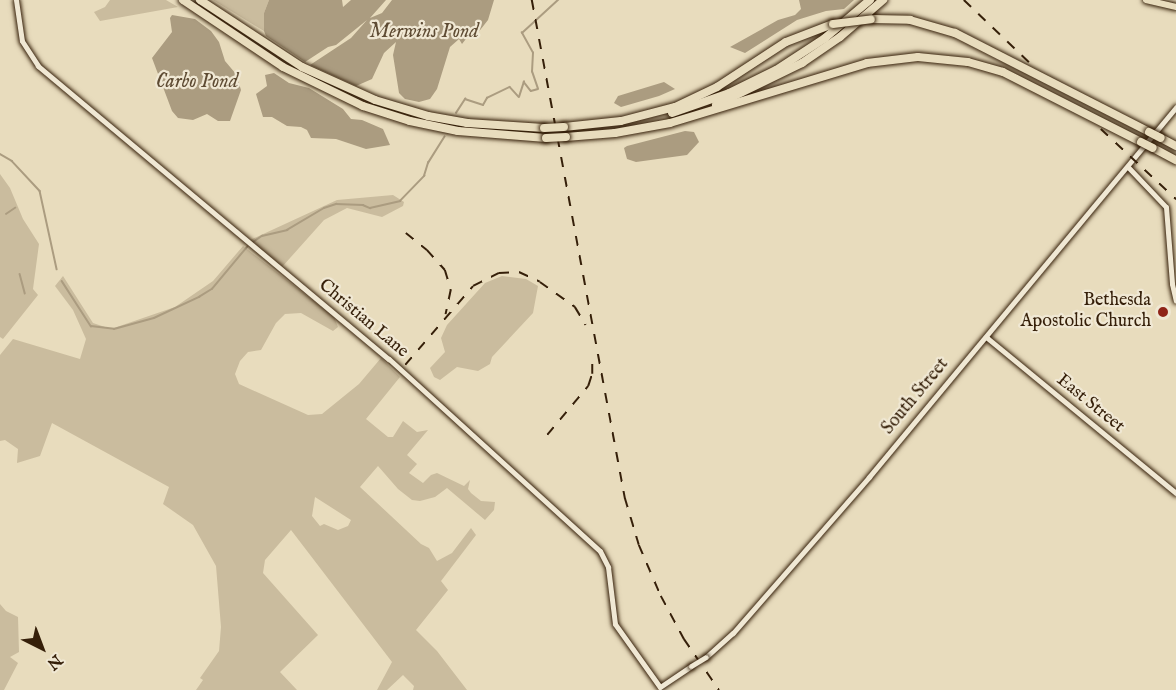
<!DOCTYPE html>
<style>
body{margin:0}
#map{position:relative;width:1176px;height:690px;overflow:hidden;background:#e8dcbd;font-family:"IM FELL English",serif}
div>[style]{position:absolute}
.green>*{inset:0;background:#cabc9e}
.water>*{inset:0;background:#ab9c80}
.stream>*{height:1.5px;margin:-0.75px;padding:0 0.75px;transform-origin:0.75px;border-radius:0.75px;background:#ab9c80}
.roads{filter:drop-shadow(0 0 2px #351f09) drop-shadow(0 0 2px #351f09)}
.secondary>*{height:5px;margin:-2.5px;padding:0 2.5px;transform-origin:2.5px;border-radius:2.5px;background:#f0e8d4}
.primary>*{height:6px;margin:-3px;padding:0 3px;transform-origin:3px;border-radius:3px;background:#e8dcbd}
.motorway>*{height:8px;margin:-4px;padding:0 4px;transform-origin:4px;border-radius:4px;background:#e8dcbd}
.rail>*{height:1.5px;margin-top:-0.75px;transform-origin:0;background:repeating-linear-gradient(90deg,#351f09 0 10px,transparent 0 20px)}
.bridges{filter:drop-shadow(0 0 2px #351f09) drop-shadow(0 0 2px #351f09)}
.secondary-bridge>*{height:5px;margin:-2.5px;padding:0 2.5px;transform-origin:2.5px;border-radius:2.5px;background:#f0e8d4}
.motorway-bridge>*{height:8px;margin:-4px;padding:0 4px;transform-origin:4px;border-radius:4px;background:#e8dcbd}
.dots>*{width:16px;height:16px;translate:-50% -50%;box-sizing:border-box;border:3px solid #f0e8d4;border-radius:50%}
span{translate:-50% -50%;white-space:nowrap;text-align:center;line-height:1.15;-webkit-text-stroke:4.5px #f0e8d4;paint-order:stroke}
.poi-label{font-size:18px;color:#351f09}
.right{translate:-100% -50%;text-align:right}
.street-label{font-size:18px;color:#351f09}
.water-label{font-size:20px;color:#5e4b33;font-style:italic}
.north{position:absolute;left:12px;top:618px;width:60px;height:60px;-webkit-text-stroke:4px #f0e8d4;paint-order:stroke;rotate:138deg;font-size:16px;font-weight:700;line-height:24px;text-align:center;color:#351f09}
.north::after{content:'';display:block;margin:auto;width:21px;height:27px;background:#351f09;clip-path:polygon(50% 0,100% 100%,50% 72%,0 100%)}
</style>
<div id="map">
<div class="green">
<i style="clip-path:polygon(110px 0,166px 0,178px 7px,100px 21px,94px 12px,105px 7px)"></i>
<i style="clip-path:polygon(213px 0,269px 0,264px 13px,264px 31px)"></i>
<i style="clip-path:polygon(0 174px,10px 188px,23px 219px,39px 244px,33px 289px,38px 295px,3px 339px,0 337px)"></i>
<i style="clip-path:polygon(393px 195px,404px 202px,403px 206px,382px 217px,347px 208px,324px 220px,282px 267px,250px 240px,337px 200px)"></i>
<i style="clip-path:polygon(evenodd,243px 246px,334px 317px,338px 327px,333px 331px,301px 313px,285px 314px,276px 323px,261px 350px,248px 352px,240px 361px,235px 374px,239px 384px,308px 415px,322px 414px,359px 384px,381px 358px,400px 377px,366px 419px,388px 437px,393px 437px,403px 421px,417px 432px,428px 430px,407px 455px,417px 464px,409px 473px,423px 483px,431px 475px,437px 473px,464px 486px,470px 480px,468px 489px,471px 493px,481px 501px,495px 502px,494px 510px,485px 520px,447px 488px,435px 497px,420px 501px,412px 500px,398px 489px,378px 466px,360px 487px,421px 544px,429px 548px,437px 561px,452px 553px,471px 528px,476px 535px,441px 581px,448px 590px,416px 630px,437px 651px,467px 690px,413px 690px,414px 686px,403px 675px,387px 690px,377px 690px,392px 662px,291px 530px,265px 560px,263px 573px,318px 635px,280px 672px,297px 690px,196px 690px,203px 680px,200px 678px,219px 651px,221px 627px,216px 566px,193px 525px,163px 504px,169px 487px,52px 423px,40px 456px,17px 463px,18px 449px,5px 440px,0 441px,0 355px,13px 339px,80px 359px,86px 339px,73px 310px,55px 286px,63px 276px,93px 323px,111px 329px,175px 307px,213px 281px,243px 246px,315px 497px,351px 520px,348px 526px,338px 530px,324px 524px,320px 526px,312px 516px,315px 497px)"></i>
<i style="clip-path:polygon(502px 276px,526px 279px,538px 286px,533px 313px,492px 357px,490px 364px,478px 371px,457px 367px,440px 380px,434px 377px,430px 368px,445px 352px,441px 338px,447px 325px,485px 283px)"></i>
<i style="clip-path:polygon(0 604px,6px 611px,18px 617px,19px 652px,10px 657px,18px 663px,4px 690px,0 690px)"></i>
</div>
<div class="water">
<i style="clip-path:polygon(269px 0,342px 0,343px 7px,351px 0,386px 0,370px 18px,382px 13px,392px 0,494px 0,488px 20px,477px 34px,469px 35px,462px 44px,459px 39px,450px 47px,437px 89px,430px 99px,419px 102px,405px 99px,399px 93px,393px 55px,396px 42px,384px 53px,372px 79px,356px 86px,310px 65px,351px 38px,367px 20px,336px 45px,328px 47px,305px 62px,266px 36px,264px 31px,264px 13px)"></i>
<i style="clip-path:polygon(799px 0,854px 0,844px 9px,826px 11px,797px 20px,745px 53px,730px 47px,778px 20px,795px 15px,801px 9px)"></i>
<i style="clip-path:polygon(172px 15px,195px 19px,211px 31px,219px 42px,225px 61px,236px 74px,241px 90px,230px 121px,218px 121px,207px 114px,193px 120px,178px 118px,172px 111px,152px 58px,172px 32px,170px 18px)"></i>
<i style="clip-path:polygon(274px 73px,289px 83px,309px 88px,343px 109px,351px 119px,362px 120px,383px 129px,390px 145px,366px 149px,336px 139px,311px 138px,307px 130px,301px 127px,287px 126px,272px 117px,263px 117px,256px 94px,267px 86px,265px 75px)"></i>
<i style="clip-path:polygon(664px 82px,675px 89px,659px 96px,621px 107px,614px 103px,618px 96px)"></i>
<i style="clip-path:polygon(685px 131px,694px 132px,699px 142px,687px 155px,636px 162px,627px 159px,624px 148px,627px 146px)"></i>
</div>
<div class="stream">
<i style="left:456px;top:113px;width:17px;rotate:-57deg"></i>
<i style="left:465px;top:99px;width:19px;rotate:18deg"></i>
<i style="left:483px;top:105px;width:8px;rotate:-60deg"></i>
<i style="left:487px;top:98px;width:25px;rotate:-26deg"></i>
<i style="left:510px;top:87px;width:13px;rotate:48deg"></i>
<i style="left:519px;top:97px;width:16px;rotate:-72deg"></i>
<i style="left:524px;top:82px;width:11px;rotate:52deg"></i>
<i style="left:531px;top:91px;width:7px;rotate:-16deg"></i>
<i style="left:538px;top:89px;width:18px;rotate:-109deg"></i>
<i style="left:532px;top:72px;width:19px;rotate:-87deg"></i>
<i style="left:533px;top:53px;width:23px;rotate:-119deg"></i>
<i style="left:522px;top:33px;width:49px;rotate:-42.5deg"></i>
<i style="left:0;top:154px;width:14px;rotate:30deg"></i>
<i style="left:12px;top:161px;width:41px;rotate:47deg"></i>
<i style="left:40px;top:191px;width:80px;rotate:77.7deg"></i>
<i style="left:6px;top:214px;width:11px;rotate:-34deg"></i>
<i style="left:253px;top:242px;width:11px;rotate:-34deg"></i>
<i style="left:262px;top:236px;width:26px;rotate:-13deg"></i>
<i style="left:287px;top:230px;width:43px;rotate:-30.7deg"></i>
<i style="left:324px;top:208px;width:13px;rotate:-18deg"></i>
<i style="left:336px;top:204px;width:27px;rotate:2deg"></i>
<i style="left:363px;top:205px;width:8px;rotate:23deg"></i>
<i style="left:370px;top:208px;width:31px;rotate:-13deg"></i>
<i style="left:400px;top:201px;width:35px;rotate:-46deg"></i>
<i style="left:424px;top:176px;width:14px;rotate:-73deg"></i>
<i style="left:428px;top:163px;width:31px;rotate:-58deg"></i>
<i style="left:20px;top:274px;width:20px;rotate:75deg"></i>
<i style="left:62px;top:281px;width:54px;rotate:57.2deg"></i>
<i style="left:91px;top:326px;width:23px;rotate:7deg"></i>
<i style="left:114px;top:329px;width:41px;rotate:-15.4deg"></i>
<i style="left:154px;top:318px;width:50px;rotate:-25deg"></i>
<i style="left:199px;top:297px;width:15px;rotate:-32deg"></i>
<i style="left:212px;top:289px;width:55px;rotate:-50.2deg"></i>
</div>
<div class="roads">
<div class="secondary">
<i style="left:16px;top:0;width:41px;rotate:81.7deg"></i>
<i style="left:22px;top:41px;width:30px;rotate:57deg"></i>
<i style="left:38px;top:66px;width:457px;rotate:39.9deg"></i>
<i style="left:389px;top:359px;width:285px;rotate:42.3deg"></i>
<i style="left:600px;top:551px;width:18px;rotate:63deg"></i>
<i style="left:608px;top:567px;width:57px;rotate:83deg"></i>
<i style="left:615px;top:624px;width:77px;rotate:54.5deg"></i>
<i style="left:660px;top:687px;width:37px;rotate:-34deg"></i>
<i style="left:1128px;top:167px;width:55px;rotate:46.5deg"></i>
<i style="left:1166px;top:207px;width:77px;rotate:85.5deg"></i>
<i style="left:1172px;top:284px;width:17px;rotate:77deg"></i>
<i style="left:986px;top:337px;width:246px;rotate:39.4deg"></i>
<i style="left:706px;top:657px;width:36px;rotate:-42deg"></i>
<i style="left:733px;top:633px;width:207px;rotate:-48.9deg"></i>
<i style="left:869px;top:477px;width:481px;rotate:-50.3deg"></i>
</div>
<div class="primary">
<i style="left:1146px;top:0;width:31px;rotate:13deg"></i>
</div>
<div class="motorway">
<i style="left:183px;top:0;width:120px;rotate:33.8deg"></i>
<i style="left:283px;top:67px;width:89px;rotate:26deg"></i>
<i style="left:363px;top:106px;width:49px;rotate:17.7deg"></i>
<i style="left:410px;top:121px;width:49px;rotate:11.8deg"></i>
<i style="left:458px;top:131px;width:88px;rotate:4.5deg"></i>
<i style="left:200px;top:0;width:122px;rotate:33.3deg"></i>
<i style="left:302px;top:67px;width:80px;rotate:24.3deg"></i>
<i style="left:375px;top:100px;width:55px;rotate:16.8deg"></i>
<i style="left:428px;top:116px;width:40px;rotate:10deg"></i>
<i style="left:467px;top:123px;width:77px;rotate:3.7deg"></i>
<i style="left:871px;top:19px;width:39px;rotate:1deg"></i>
<i style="left:910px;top:20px;width:47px;rotate:16.1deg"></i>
<i style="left:955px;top:33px;width:218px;rotate:27deg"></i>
<i style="left:716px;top:105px;width:96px;rotate:-26deg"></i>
<i style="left:802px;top:63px;width:46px;rotate:-34.4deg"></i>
<i style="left:840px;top:37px;width:57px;rotate:-40.7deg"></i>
<i style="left:672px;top:113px;width:60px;rotate:-19.3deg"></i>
<i style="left:729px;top:93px;width:52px;rotate:-26.1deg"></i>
<i style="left:776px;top:70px;width:59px;rotate:-33.1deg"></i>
<i style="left:825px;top:38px;width:59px;rotate:-40.2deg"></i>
<i style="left:564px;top:127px;width:57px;rotate:-6deg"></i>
<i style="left:621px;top:121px;width:56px;rotate:-14.5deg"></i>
<i style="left:675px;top:107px;width:47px;rotate:-25.5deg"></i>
<i style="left:717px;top:87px;width:82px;rotate:-33.1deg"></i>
<i style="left:786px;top:42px;width:50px;rotate:-21deg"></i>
<i style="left:566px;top:137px;width:49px;rotate:-4.7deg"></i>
<i style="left:615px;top:133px;width:56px;rotate:-10.3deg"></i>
<i style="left:670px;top:123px;width:206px;rotate:-16.9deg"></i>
<i style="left:867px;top:63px;width:51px;rotate:-6.7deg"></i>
<i style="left:918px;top:57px;width:50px;rotate:5.7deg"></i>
<i style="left:968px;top:62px;width:36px;rotate:16deg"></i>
<i style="left:1003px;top:72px;width:155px;rotate:26.9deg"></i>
<i style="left:1161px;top:138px;width:17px;rotate:28deg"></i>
<i style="left:1153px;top:148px;width:26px;rotate:28deg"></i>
</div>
</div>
<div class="rail">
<i style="left:532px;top:0;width:507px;rotate:79.42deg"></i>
<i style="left:625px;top:498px;width:49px;rotate:73.4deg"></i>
<i style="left:639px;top:545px;width:56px;rotate:66.7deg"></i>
<i style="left:661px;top:596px;width:49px;rotate:61.9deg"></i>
<i style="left:684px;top:639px;width:62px;rotate:55.5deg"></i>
<i style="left:964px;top:0;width:93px;rotate:43.7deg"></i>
<i style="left:1101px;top:129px;width:103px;rotate:43deg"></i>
<i style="left:406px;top:233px;width:27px;rotate:39deg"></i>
<i style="left:427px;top:250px;width:27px;rotate:48deg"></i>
<i style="left:445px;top:270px;width:21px;rotate:73deg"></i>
<i style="left:451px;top:290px;width:25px;rotate:102deg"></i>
<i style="left:405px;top:365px;width:104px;rotate:-49.3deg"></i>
<i style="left:473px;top:286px;width:29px;rotate:-27deg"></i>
<i style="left:499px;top:273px;width:20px;rotate:-3deg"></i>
<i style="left:519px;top:272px;width:23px;rotate:25deg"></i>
<i style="left:540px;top:282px;width:43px;rotate:35.5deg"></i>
<i style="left:575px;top:307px;width:21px;rotate:59deg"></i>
<i style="left:547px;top:435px;width:64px;rotate:-50.1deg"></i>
<i style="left:588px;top:386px;width:13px;rotate:-72deg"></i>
<i style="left:592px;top:374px;width:13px;rotate:-90deg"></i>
</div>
<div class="bridges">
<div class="secondary-bridge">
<i style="left:691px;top:666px;width:17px;rotate:-31deg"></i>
</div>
<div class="motorway-bridge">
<i style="left:833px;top:24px;width:38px;rotate:-7deg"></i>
<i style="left:544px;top:128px;width:20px;rotate:-3deg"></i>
<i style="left:1149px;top:132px;width:13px;rotate:27deg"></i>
<i style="left:546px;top:138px;width:20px;rotate:-3deg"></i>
<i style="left:1141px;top:142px;width:13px;rotate:27deg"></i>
</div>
</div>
<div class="dots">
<i style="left:1163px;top:312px;background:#8f2418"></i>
</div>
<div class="poi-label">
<span class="right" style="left:1151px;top:312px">Bethesda<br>Apostolic Church</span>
</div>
<div class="street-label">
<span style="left:363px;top:319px;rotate:40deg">Christian Lane</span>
<span style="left:916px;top:397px;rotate:-50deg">South Street</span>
<span style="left:1090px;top:404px;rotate:39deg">East Street</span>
</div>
<div class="water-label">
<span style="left:424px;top:31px">Merwins Pond</span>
<span style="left:197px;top:81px">Carbo Pond</span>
</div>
<div class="north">N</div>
</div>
